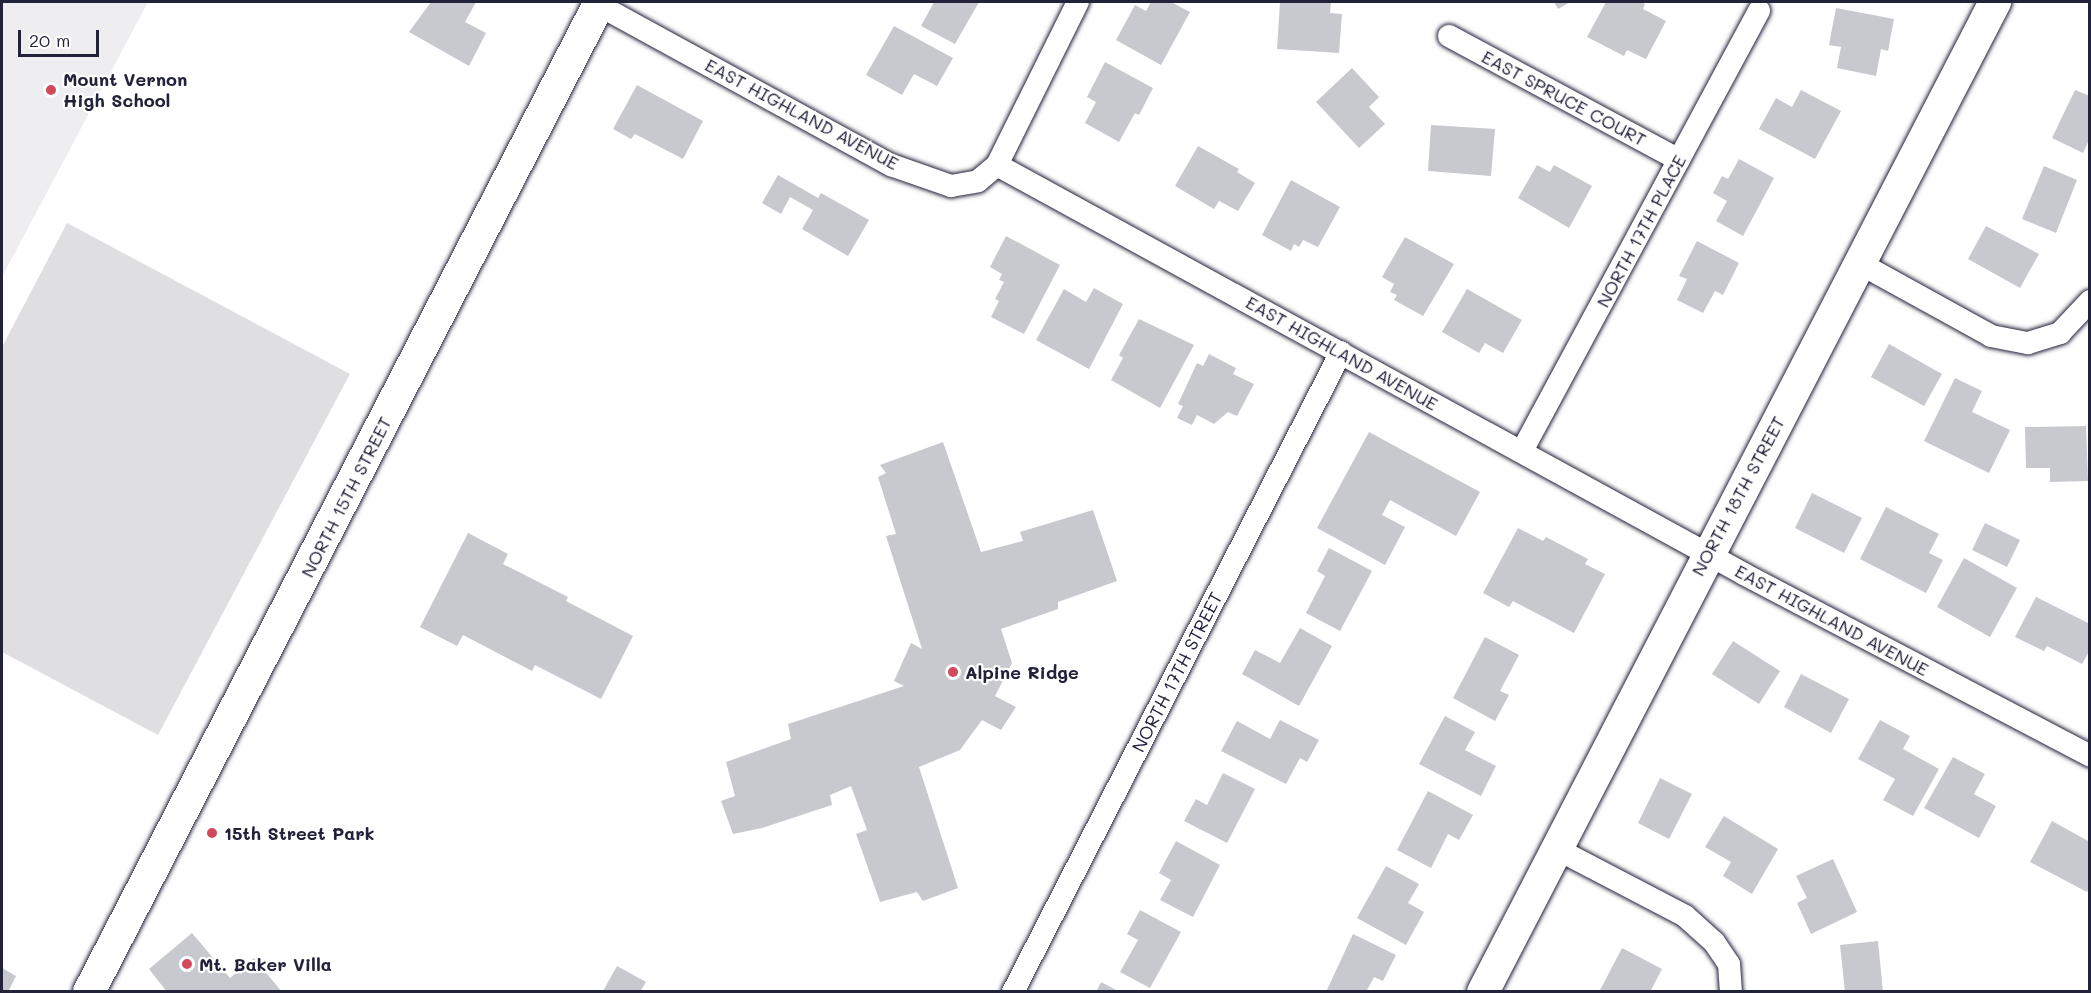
<!DOCTYPE html>
<style>
body{margin:0}
#map{position:relative;width:2091px;height:993px;overflow:hidden;background:#fff;font-family:Mali,sans-serif}
div>[style]{position:absolute}
.built>*{inset:0;background:#eeeef1}
.green>*{inset:0;background:#dfdfe2}
.building>*{inset:0;background:#c8c8cf}
.roads{filter:drop-shadow(0 0 2px #22223b) drop-shadow(0 0 2px #22223b)}
.street>*{height:22px;margin:-11px;padding:0 11px;transform-origin:11px;border-radius:11px;background:#fff}
.secondary>*{height:32px;margin:-16px;padding:0 16px;transform-origin:16px;border-radius:16px;background:#fff}
.dots>*{width:16px;height:16px;translate:-50% -50%;box-sizing:border-box;border:3px solid #fff;border-radius:50%}
span{translate:-50% -50%;white-space:nowrap;text-align:center;line-height:1.15;-webkit-text-stroke:4.5px #fff;paint-order:stroke}
.poi-label{font-size:18px;color:#22223b;font-weight:700}
.left{translate:0 -50%;text-align:left}
.street-label{font-size:18px;color:#22223b}
.frame{position:absolute;inset:0;border:3px solid #22223b;pointer-events:none}
.scale{position:absolute;left:18px;top:30px;width:81px;height:27px;box-sizing:border-box;border:3px solid #22223b;border-top:0;padding-left:8px;font-size:18px;line-height:21px;white-space:nowrap;color:#22223b;-webkit-text-stroke:4px #fff;paint-order:stroke}
</style>
<div id="map">
<div class="built">
<i style="clip-path:polygon(2px 2px,148px 2px,2px 277px)"></i>
</div>
<div class="green">
<i style="clip-path:polygon(67px 223px,350px 374px,158px 735px,2px 652px,2px 347px)"></i>
</div>
<div class="building">
<i style="clip-path:polygon(431px 2px,476px 2px,465px 22px,486px 33px,469px 66px,409px 32px)"></i>
<i style="clip-path:polygon(934px 2px,979px 2px,955px 44px,921px 26px)"></i>
<i style="clip-path:polygon(1151px 2px,1171px 2px,1190px 12px,1161px 65px,1116px 40px,1135px 5px,1146px 11px)"></i>
<i style="clip-path:polygon(1280px 2px,1331px 2px,1330px 13px,1342px 14px,1339px 53px,1277px 49px)"></i>
<i style="clip-path:polygon(1554px 2px,1570px 2px,1558px 9px)"></i>
<i style="clip-path:polygon(1606px 2px,1641px 2px,1645px 4px,1643px 9px,1666px 21px,1646px 59px,1627px 50px,1624px 56px,1587px 37px)"></i>
<i style="clip-path:polygon(1836px 8px,1894px 19px,1888px 51px,1881px 49px,1876px 76px,1837px 68px,1841px 47px,1829px 45px)"></i>
<i style="clip-path:polygon(894px 26px,953px 58px,937px 86px,914px 74px,902px 95px,866px 75px)"></i>
<i style="clip-path:polygon(1105px 62px,1153px 88px,1139px 115px,1135px 113px,1119px 142px,1085px 123px,1096px 102px,1087px 97px)"></i>
<i style="clip-path:polygon(1352px 68px,1379px 97px,1369px 107px,1385px 124px,1359px 148px,1316px 102px)"></i>
<i style="clip-path:polygon(637px 85px,703px 121px,683px 159px,635px 134px,631px 139px,613px 129px)"></i>
<i style="clip-path:polygon(1801px 90px,1841px 111px,1815px 159px,1759px 129px,1776px 98px,1792px 107px)"></i>
<i style="clip-path:polygon(2075px 90px,2090px 96px,2090px 138px,2083px 153px,2052px 138px)"></i>
<i style="clip-path:polygon(1431px 125px,1495px 129px,1491px 176px,1428px 171px)"></i>
<i style="clip-path:polygon(1198px 146px,1239px 169px,1237px 172px,1255px 183px,1238px 211px,1219px 201px,1214px 209px,1175px 186px)"></i>
<i style="clip-path:polygon(1739px 159px,1774px 178px,1743px 236px,1716px 221px,1727px 201px,1713px 193px,1722px 176px,1728px 179px)"></i>
<i style="clip-path:polygon(1537px 165px,1550px 172px,1554px 165px,1592px 186px,1569px 228px,1518px 198px)"></i>
<i style="clip-path:polygon(2044px 166px,2077px 180px,2056px 233px,2022px 219px)"></i>
<i style="clip-path:polygon(778px 175px,818px 198px,821px 193px,869px 220px,848px 256px,802px 229px,813px 210px,790px 197px,781px 214px,762px 203px)"></i>
<i style="clip-path:polygon(1291px 180px,1340px 207px,1318px 247px,1303px 240px,1299px 247px,1294px 244px,1291px 251px,1262px 235px)"></i>
<i style="clip-path:polygon(1986px 226px,2039px 254px,2020px 288px,1968px 259px)"></i>
<i style="clip-path:polygon(1006px 236px,1060px 265px,1024px 334px,991px 317px,999px 301px,995px 299px,1004px 282px,999px 280px,1002px 274px,990px 267px)"></i>
<i style="clip-path:polygon(1405px 237px,1454px 264px,1423px 316px,1394px 300px,1397px 295px,1390px 292px,1394px 284px,1382px 277px)"></i>
<i style="clip-path:polygon(1697px 241px,1739px 263px,1723px 295px,1715px 291px,1703px 313px,1677px 300px,1687px 279px,1679px 276px)"></i>
<i style="clip-path:polygon(1094px 288px,1123px 304px,1089px 369px,1036px 340px,1064px 289px,1086px 302px)"></i>
<i style="clip-path:polygon(1467px 289px,1522px 320px,1503px 353px,1485px 343px,1479px 353px,1442px 332px)"></i>
<i style="clip-path:polygon(1139px 319px,1194px 345px,1160px 408px,1111px 380px,1123px 358px,1119px 355px)"></i>
<i style="clip-path:polygon(1889px 344px,1942px 374px,1924px 406px,1871px 377px)"></i>
<i style="clip-path:polygon(1209px 354px,1236px 368px,1233px 374px,1254px 384px,1237px 416px,1228px 412px,1214px 424px,1197px 415px,1192px 425px,1177px 418px,1183px 406px,1178px 404px,1197px 363px,1203px 366px)"></i>
<i style="clip-path:polygon(1955px 378px,1982px 391px,1972px 412px,2010px 430px,1989px 473px,1924px 441px)"></i>
<i style="clip-path:polygon(2086px 426px,2088px 481px,2050px 482px,2050px 468px,2026px 468px,2025px 427px)"></i>
<i style="clip-path:polygon(1369px 432px,1480px 492px,1456px 536px,1390px 500px,1382px 515px,1405px 527px,1385px 565px,1317px 528px)"></i>
<i style="clip-path:polygon(943px 442px,981px 552px,1023px 541px,1020px 532px,1093px 510px,1117px 581px,1058px 602px,1058px 609px,1001px 629px,1012px 663px,995px 696px,1016px 707px,1001px 730px,982px 720px,960px 750px,919px 767px,958px 888px,923px 901px,917px 892px,880px 902px,856px 834px,867px 830px,851px 786px,830px 795px,832px 805px,762px 828px,733px 834px,721px 801px,735px 796px,726px 762px,791px 739px,788px 724px,904px 686px,894px 681px,911px 643px,922px 649px,886px 536px,896px 534px,878px 477px,886px 473px,880px 465px)"></i>
<i style="clip-path:polygon(1812px 493px,1862px 518px,1844px 553px,1795px 528px)"></i>
<i style="clip-path:polygon(1886px 507px,1939px 534px,1929px 553px,1943px 560px,1926px 593px,1860px 559px)"></i>
<i style="clip-path:polygon(1985px 523px,2020px 540px,2007px 567px,1972px 550px)"></i>
<i style="clip-path:polygon(1518px 528px,1543px 541px,1546px 537px,1588px 559px,1585px 564px,1605px 574px,1574px 633px,1513px 601px,1509px 607px,1483px 593px)"></i>
<i style="clip-path:polygon(468px 533px,508px 554px,503px 564px,568px 597px,566px 601px,633px 636px,601px 699px,535px 665px,532px 671px,463px 635px,457px 646px,420px 627px)"></i>
<i style="clip-path:polygon(1329px 548px,1372px 571px,1340px 631px,1306px 613px,1325px 576px,1317px 571px)"></i>
<i style="clip-path:polygon(1964px 558px,2017px 588px,1990px 637px,1937px 607px)"></i>
<i style="clip-path:polygon(2036px 597px,2090px 624px,2090px 650px,2082px 664px,2047px 646px,2044px 651px,2015px 637px)"></i>
<i style="clip-path:polygon(1300px 628px,1332px 646px,1299px 706px,1242px 674px,1255px 650px,1280px 663px)"></i>
<i style="clip-path:polygon(1485px 637px,1519px 655px,1500px 691px,1509px 695px,1495px 721px,1453px 698px)"></i>
<i style="clip-path:polygon(1733px 641px,1780px 671px,1759px 704px,1712px 674px)"></i>
<i style="clip-path:polygon(1801px 674px,1849px 699px,1831px 733px,1784px 707px)"></i>
<i style="clip-path:polygon(1445px 716px,1475px 732px,1465px 750px,1496px 766px,1481px 796px,1419px 764px)"></i>
<i style="clip-path:polygon(1280px 720px,1319px 740px,1307px 762px,1300px 758px,1286px 784px,1221px 751px,1237px 721px,1270px 739px)"></i>
<i style="clip-path:polygon(1880px 720px,1910px 736px,1903px 749px,1939px 769px,1913px 816px,1883px 800px,1895px 779px,1858px 759px)"></i>
<i style="clip-path:polygon(1953px 757px,1985px 774px,1974px 794px,1996px 806px,1979px 838px,1924px 808px)"></i>
<i style="clip-path:polygon(1223px 773px,1255px 789px,1227px 843px,1184px 821px,1196px 799px,1207px 805px)"></i>
<i style="clip-path:polygon(1660px 778px,1692px 794px,1669px 839px,1638px 823px)"></i>
<i style="clip-path:polygon(1428px 791px,1473px 815px,1459px 840px,1448px 834px,1431px 868px,1397px 850px)"></i>
<i style="clip-path:polygon(1724px 816px,1778px 849px,1752px 894px,1723px 876px,1731px 862px,1705px 847px)"></i>
<i style="clip-path:polygon(2052px 821px,2090px 842px,2090px 887px,2087px 892px,2030px 862px)"></i>
<i style="clip-path:polygon(1176px 841px,1220px 865px,1193px 917px,1160px 900px,1171px 880px,1159px 873px)"></i>
<i style="clip-path:polygon(1833px 859px,1857px 912px,1811px 934px,1797px 903px,1807px 898px,1796px 876px)"></i>
<i style="clip-path:polygon(1386px 866px,1419px 884px,1408px 903px,1424px 912px,1406px 945px,1357px 918px)"></i>
<i style="clip-path:polygon(1140px 910px,1181px 932px,1150px 988px,1120px 972px,1138px 940px,1127px 934px)"></i>
<i style="clip-path:polygon(192px 933px,230px 978px,254px 958px,282px 992px,167px 992px,149px 969px)"></i>
<i style="clip-path:polygon(1353px 934px,1396px 955px,1383px 981px,1374px 977px,1366px 992px,1326px 992px)"></i>
<i style="clip-path:polygon(1878px 941px,1883px 992px,1845px 992px,1840px 945px)"></i>
<i style="clip-path:polygon(1622px 948px,1662px 969px,1650px 992px,1599px 992px)"></i>
<i style="clip-path:polygon(617px 966px,646px 982px,640px 992px,603px 991px)"></i>
<i style="clip-path:polygon(2px 968px,16px 976px,8px 992px,2px 992px)"></i>
<i style="clip-path:polygon(1101px 982px,1120px 992px,1096px 992px)"></i>
</div>
<div class="roads">
<div class="street">
<i style="left:593px;top:2px;width:340px;rotate:28.7deg"></i>
<i style="left:891px;top:165px;width:64px;rotate:19.3deg"></i>
<i style="left:951px;top:186px;width:27px;rotate:-10deg"></i>
<i style="left:978px;top:181px;width:25px;rotate:-40deg"></i>
<i style="left:997px;top:165px;width:182px;rotate:-63.6deg"></i>
<i style="left:1449px;top:36px;width:261px;rotate:28.3deg"></i>
<i style="left:997px;top:165px;width:852px;rotate:28.7deg"></i>
<i style="left:1744px;top:574px;width:391px;rotate:27.7deg"></i>
<i style="left:1859px;top:263px;width:151px;rotate:28.9deg"></i>
<i style="left:1991px;top:336px;width:38px;rotate:11deg"></i>
<i style="left:2028px;top:343px;width:34px;rotate:-17deg"></i>
<i style="left:2060px;top:333px;width:44px;rotate:-46.8deg"></i>
<i style="left:1522px;top:451px;width:500px;rotate:-61.7deg"></i>
<i style="left:1555px;top:848px;width:147px;rotate:27.6deg"></i>
<i style="left:1685px;top:916px;width:39px;rotate:42deg"></i>
<i style="left:1714px;top:942px;width:27px;rotate:56deg"></i>
<i style="left:1729px;top:964px;width:28px;rotate:86deg"></i>
<i style="left:1013px;top:992px;width:719px;rotate:-62.86deg"></i>
</div>
<div class="secondary">
<i style="left:89px;top:992px;width:1114px;rotate:-62.7deg"></i>
<i style="left:1483px;top:992px;width:1115px;rotate:-62.65deg"></i>
</div>
</div>
<div class="dots">
<i style="left:51px;top:90px;background:#d1495b"></i>
<i style="left:953px;top:672px;background:#d1495b"></i>
<i style="left:212px;top:833px;background:#d1495b"></i>
<i style="left:187px;top:964px;background:#d1495b"></i>
</div>
<div class="poi-label">
<span class="left" style="left:63px;top:90px">Mount Vernon<br>High School</span>
<span class="left" style="left:965px;top:672px">Alpine Ridge</span>
<span class="left" style="left:224px;top:833px">15th Street Park</span>
<span class="left" style="left:199px;top:964px">Mt. Baker Villa</span>
</div>
<div class="street-label">
<span style="left:1564px;top:98px;rotate:28deg">EAST SPRUCE COURT</span>
<span style="left:802px;top:114px;rotate:28deg">EAST HIGHLAND AVENUE</span>
<span style="left:1641px;top:231px;rotate:-62deg">NORTH 17TH PLACE</span>
<span style="left:1342px;top:353px;rotate:29deg">EAST HIGHLAND AVENUE</span>
<span style="left:1738px;top:496px;rotate:-62deg">NORTH 18TH STREET</span>
<span style="left:346px;top:497px;rotate:-63deg">NORTH 15TH STREET</span>
<span style="left:1832px;top:620px;rotate:28deg">EAST HIGHLAND AVENUE</span>
<span style="left:1177px;top:672px;rotate:-63deg">NORTH 17TH STREET</span>
</div>
<div class="frame"></div>
<div class="scale">20 m</div>
</div>
